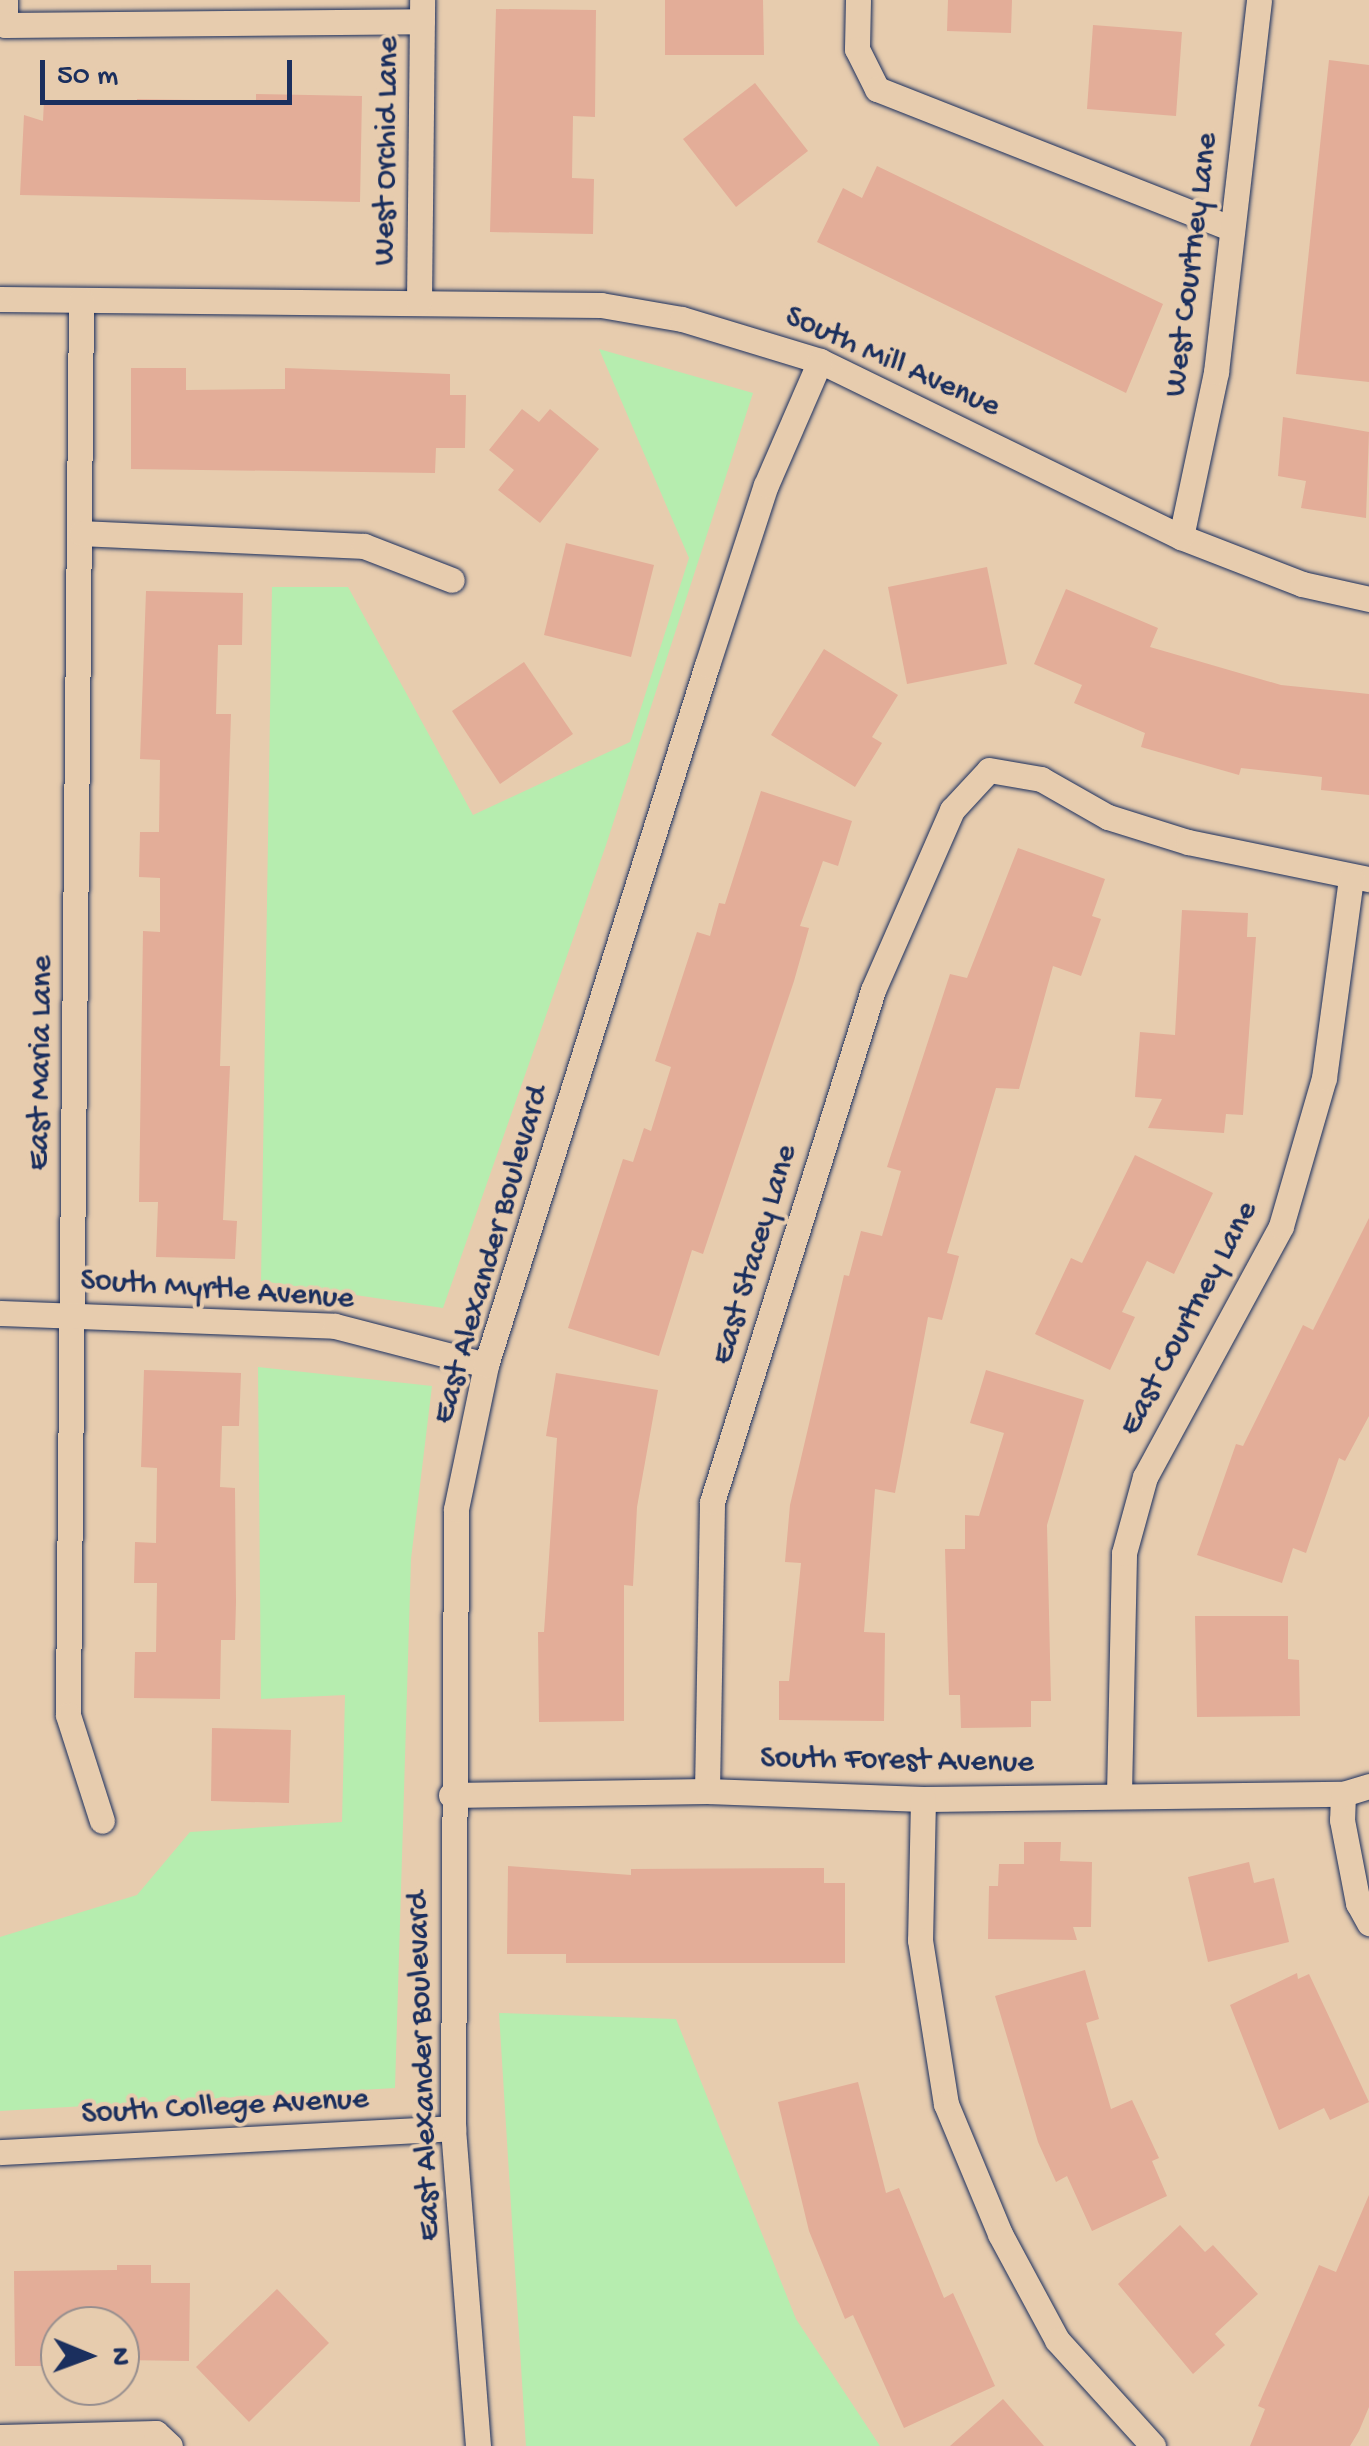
<!DOCTYPE html>
<style>
body{margin:0}
#map{position:relative;width:1369px;height:2446px;overflow:hidden;background:#e7ccae;font-family:"Gochi Hand",sans-serif}
div>[style]{position:absolute}
.green>*{inset:0;background:#b6edaf}
.building>*{inset:0;background:#e3ad98}
.roads{filter:drop-shadow(0 0 2px #1b2f5e) drop-shadow(0 0 2px #1b2f5e)}
.street>*{height:25px;margin:-12.5px;padding:0 12.5px;transform-origin:12.5px;border-radius:12.5px;background:#e7ccae}
span{translate:-50% -50%;white-space:nowrap;text-align:center;line-height:1.15;-webkit-text-stroke:8px #e7ccae;paint-order:stroke}
.street-label{font-size:32px;color:#1b2f5e}
.north{position:absolute;left:40px;top:2306px;width:100px;height:100px;box-sizing:border-box;background:#e7ccae;border:2px solid #958d8e;border-radius:50%;rotate:91deg;font-size:28px;font-weight:700;line-height:40px;text-align:center;color:#1b2f5e}
.north::after{content:'';display:block;margin:auto;width:35px;height:45px;background:#1b2f5e;clip-path:polygon(50% 0,100% 100%,50% 72%,0 100%)}
.scale{position:absolute;left:40px;top:60px;width:252px;height:45px;box-sizing:border-box;border:5px solid #1b2f5e;border-top:0;padding-left:12px;font-size:30px;line-height:35px;white-space:nowrap;color:#1b2f5e;-webkit-text-stroke:8px #e7ccae;paint-order:stroke}
</style>
<div id="map">
<div class="green">
<i style="clip-path:polygon(599px 349px,753px 393px,606px 845px,443px 1308px,261px 1281px,272px 587px,348px 587px,473px 815px,630px 742px,689px 558px)"></i>
<i style="clip-path:polygon(258px 1367px,432px 1386px,411px 1559px,395px 2088px,0 2111px,0 1937px,137px 1895px,190px 1832px,342px 1822px,345px 1695px,261px 1699px)"></i>
<i style="clip-path:polygon(499px 2013px,676px 2019px,796px 2319px,880px 2446px,526px 2446px)"></i>
</div>
<div class="building">
<i style="clip-path:polygon(665px 0,763px 0,764px 55px,665px 55px)"></i>
<i style="clip-path:polygon(948px 0,1012px 0,1011px 33px,947px 31px)"></i>
<i style="clip-path:polygon(496px 9px,596px 10px,595px 117px,573px 116px,572px 178px,594px 179px,593px 234px,490px 232px)"></i>
<i style="clip-path:polygon(1093px 25px,1182px 32px,1176px 116px,1087px 109px)"></i>
<i style="clip-path:polygon(1329px 60px,1369px 65px,1369px 382px,1296px 374px)"></i>
<i style="clip-path:polygon(755px 83px,808px 151px,736px 207px,683px 139px)"></i>
<i style="clip-path:polygon(256px 94px,362px 96px,360px 202px,20px 195px,24px 115px,43px 121px,44px 100px,137px 105px,137px 99px,256px 101px)"></i>
<i style="clip-path:polygon(877px 166px,1163px 304px,1126px 393px,817px 242px,843px 188px,862px 198px)"></i>
<i style="clip-path:polygon(131px 368px,186px 368px,186px 390px,285px 389px,285px 368px,450px 374px,450px 395px,466px 395px,465px 448px,436px 448px,435px 473px,131px 469px)"></i>
<i style="clip-path:polygon(522px 409px,539px 422px,550px 409px,599px 449px,540px 523px,498px 490px,514px 470px,489px 450px)"></i>
<i style="clip-path:polygon(1283px 417px,1369px 432px,1366px 518px,1301px 508px,1306px 481px,1278px 476px)"></i>
<i style="clip-path:polygon(566px 543px,654px 565px,631px 657px,544px 635px)"></i>
<i style="clip-path:polygon(987px 567px,1007px 664px,907px 684px,888px 587px)"></i>
<i style="clip-path:polygon(1066px 589px,1158px 628px,1150px 647px,1281px 685px,1369px 694px,1369px 795px,1321px 790px,1322px 777px,1241px 768px,1239px 775px,1141px 747px,1145px 733px,1074px 703px,1082px 685px,1034px 664px)"></i>
<i style="clip-path:polygon(146px 591px,243px 593px,242px 645px,218px 645px,216px 714px,231px 714px,220px 1066px,230px 1066px,223px 1220px,237px 1221px,235px 1259px,156px 1257px,158px 1202px,139px 1202px,143px 931px,160px 932px,160px 878px,139px 877px,140px 832px,159px 832px,160px 760px,140px 759px)"></i>
<i style="clip-path:polygon(824px 649px,898px 695px,872px 737px,882px 743px,855px 787px,771px 735px)"></i>
<i style="clip-path:polygon(524px 662px,573px 734px,500px 784px,452px 711px)"></i>
<i style="clip-path:polygon(761px 791px,852px 821px,838px 866px,823px 861px,800px 926px,809px 928px,794px 981px,703px 1254px,692px 1250px,659px 1356px,568px 1328px,623px 1159px,633px 1162px,644px 1128px,651px 1131px,671px 1067px,655px 1061px,697px 932px,710px 936px,719px 903px,725px 904px)"></i>
<i style="clip-path:polygon(1018px 848px,1105px 879px,1092px 916px,1101px 919px,1081px 976px,1053px 966px,1019px 1089px,996px 1088px,947px 1253px,959px 1256px,942px 1320px,928px 1317px,895px 1493px,875px 1489px,864px 1632px,885px 1633px,884px 1721px,779px 1720px,779px 1681px,789px 1681px,801px 1563px,785px 1562px,790px 1505px,844px 1275px,849px 1276px,861px 1231px,882px 1236px,901px 1171px,887px 1167px,950px 974px,967px 978px)"></i>
<i style="clip-path:polygon(1182px 910px,1248px 913px,1247px 937px,1256px 937px,1243px 1115px,1226px 1114px,1224px 1133px,1148px 1128px,1162px 1099px,1135px 1097px,1140px 1032px,1175px 1035px)"></i>
<i style="clip-path:polygon(1135px 1155px,1213px 1193px,1174px 1274px,1147px 1261px,1122px 1312px,1135px 1317px,1110px 1370px,1035px 1334px,1071px 1258px,1082px 1263px)"></i>
<i style="clip-path:polygon(1369px 1218px,1369px 1416px,1345px 1461px,1339px 1458px,1306px 1553px,1293px 1548px,1282px 1583px,1197px 1555px,1236px 1444px,1243px 1446px,1303px 1325px,1313px 1330px)"></i>
<i style="clip-path:polygon(144px 1370px,241px 1373px,239px 1426px,222px 1426px,220px 1487px,235px 1488px,236px 1602px,235px 1640px,221px 1640px,220px 1699px,134px 1698px,135px 1652px,156px 1652px,157px 1583px,134px 1583px,135px 1542px,156px 1543px,157px 1468px,141px 1467px)"></i>
<i style="clip-path:polygon(986px 1370px,1084px 1400px,1047px 1525px,1051px 1701px,1031px 1701px,1031px 1727px,961px 1728px,960px 1695px,949px 1695px,945px 1549px,965px 1549px,965px 1515px,979px 1516px,1004px 1433px,970px 1423px)"></i>
<i style="clip-path:polygon(556px 1373px,658px 1390px,637px 1507px,633px 1586px,624px 1585px,624px 1721px,539px 1722px,538px 1632px,544px 1632px,557px 1438px,546px 1436px)"></i>
<i style="clip-path:polygon(1195px 1616px,1288px 1616px,1288px 1659px,1299px 1660px,1300px 1716px,1197px 1717px)"></i>
<i style="clip-path:polygon(212px 1728px,291px 1730px,289px 1803px,211px 1801px)"></i>
<i style="clip-path:polygon(1024px 1842px,1061px 1842px,1060px 1861px,1092px 1862px,1091px 1927px,1073px 1927px,1077px 1940px,988px 1939px,989px 1886px,998px 1886px,999px 1864px,1024px 1864px)"></i>
<i style="clip-path:polygon(1249px 1862px,1254px 1883px,1274px 1878px,1289px 1942px,1208px 1962px,1188px 1877px)"></i>
<i style="clip-path:polygon(508px 1866px,631px 1875px,631px 1869px,824px 1868px,824px 1883px,845px 1883px,845px 1963px,566px 1963px,566px 1954px,507px 1954px)"></i>
<i style="clip-path:polygon(1085px 1970px,1099px 2019px,1086px 2023px,1111px 2109px,1132px 2100px,1159px 2158px,1152px 2161px,1167px 2196px,1092px 2231px,1067px 2176px,1056px 2182px,1038px 2142px,995px 1996px)"></i>
<i style="clip-path:polygon(1297px 1973px,1298px 1979px,1309px 1974px,1369px 2102px,1330px 2120px,1324px 2108px,1279px 2130px,1230px 2005px)"></i>
<i style="clip-path:polygon(858px 2082px,886px 2193px,899px 2188px,944px 2298px,953px 2293px,995px 2386px,904px 2428px,853px 2315px,845px 2319px,809px 2231px,778px 2102px)"></i>
<i style="clip-path:polygon(1369px 2195px,1369px 2407px,1359px 2431px,1350px 2446px,1250px 2446px,1265px 2409px,1258px 2406px,1319px 2265px,1336px 2272px)"></i>
<i style="clip-path:polygon(1180px 2225px,1205px 2252px,1213px 2245px,1258px 2294px,1215px 2334px,1225px 2345px,1193px 2374px,1118px 2284px)"></i>
<i style="clip-path:polygon(117px 2265px,151px 2265px,151px 2283px,190px 2283px,189px 2361px,120px 2360px,120px 2326px,60px 2326px,60px 2366px,15px 2366px,14px 2271px,117px 2270px)"></i>
<i style="clip-path:polygon(277px 2289px,329px 2343px,249px 2422px,196px 2367px)"></i>
<i style="clip-path:polygon(1003px 2399px,1044px 2446px,950px 2446px)"></i>
</div>
<div class="roads">
<div class="street">
<i style="left:5px;top:0;width:25px;rotate:90deg"></i>
<i style="left:5px;top:25px;width:417px;rotate:-0.5deg"></i>
<i style="left:858px;top:0;width:49px;rotate:91.2deg"></i>
<i style="left:857px;top:49px;width:45px;rotate:63.4deg"></i>
<i style="left:877px;top:89px;width:379px;rotate:21.5deg"></i>
<i style="left:0;top:299px;width:601px;rotate:0.57deg"></i>
<i style="left:601px;top:305px;width:82px;rotate:9.8deg"></i>
<i style="left:682px;top:319px;width:144px;rotate:16.9deg"></i>
<i style="left:820px;top:361px;width:402px;rotate:26deg"></i>
<i style="left:1181px;top:537px;width:130px;rotate:21.2deg"></i>
<i style="left:1302px;top:584px;width:69px;rotate:12.6deg"></i>
<i style="left:81px;top:300px;width:1415px;rotate:90.53deg"></i>
<i style="left:68px;top:1715px;width:111px;rotate:72.2deg"></i>
<i style="left:419px;top:302px;width:302px;rotate:-89.4deg"></i>
<i style="left:81px;top:533px;width:283px;rotate:2.6deg"></i>
<i style="left:364px;top:546px;width:94px;rotate:21.1deg"></i>
<i style="left:1181px;top:537px;width:169px;rotate:-78deg"></i>
<i style="left:1216px;top:372px;width:374px;rotate:-83.4deg"></i>
<i style="left:0;top:1313px;width:335px;rotate:2.2deg"></i>
<i style="left:335px;top:1326px;width:156px;rotate:14.5deg"></i>
<i style="left:707px;top:1791px;width:289px;rotate:-89deg"></i>
<i style="left:712px;top:1502px;width:537px;rotate:-72.54deg"></i>
<i style="left:873px;top:990px;width:197px;rotate:-66.3deg"></i>
<i style="left:952px;top:810px;width:54px;rotate:-47.2deg"></i>
<i style="left:989px;top:770px;width:53px;rotate:9.8deg"></i>
<i style="left:1041px;top:779px;width:77px;rotate:29.6deg"></i>
<i style="left:1108px;top:817px;width:84px;rotate:17.4deg"></i>
<i style="left:1188px;top:842px;width:185px;rotate:11.6deg"></i>
<i style="left:1119px;top:1794px;width:241px;rotate:-88.8deg"></i>
<i style="left:1124px;top:1553px;width:79px;rotate:-74.6deg"></i>
<i style="left:1145px;top:1477px;width:285px;rotate:-61.5deg"></i>
<i style="left:1281px;top:1226px;width:154px;rotate:-73.8deg"></i>
<i style="left:1324px;top:1078px;width:202px;rotate:-82.3deg"></i>
<i style="left:1343px;top:1794px;width:26px;rotate:92deg"></i>
<i style="left:1342px;top:1820px;width:85px;rotate:79.1deg"></i>
<i style="left:1358px;top:1903px;width:23px;rotate:61deg"></i>
<i style="left:451px;top:1795px;width:256px;rotate:-0.9deg"></i>
<i style="left:707px;top:1791px;width:216px;rotate:2.1deg"></i>
<i style="left:923px;top:1799px;width:420px;rotate:-0.7deg"></i>
<i style="left:1343px;top:1794px;width:27px;rotate:-17deg"></i>
<i style="left:923px;top:1799px;width:141px;rotate:91.2deg"></i>
<i style="left:920px;top:1940px;width:166px;rotate:81deg"></i>
<i style="left:946px;top:2104px;width:141px;rotate:67.4deg"></i>
<i style="left:1000px;top:2234px;width:120px;rotate:61.7deg"></i>
<i style="left:1057px;top:2340px;width:143px;rotate:47.8deg"></i>
<i style="left:0;top:2152px;width:454px;rotate:-3deg"></i>
<i style="left:0;top:2437px;width:156px;rotate:-1.5deg"></i>
<i style="left:156px;top:2433px;width:19px;rotate:43deg"></i>
<i style="left:478px;top:2446px;width:319px;rotate:-94.5deg"></i>
<i style="left:453px;top:2128px;width:619px;rotate:-89.72deg"></i>
<i style="left:456px;top:1509px;width:147px;rotate:-78.2deg"></i>
<i style="left:486px;top:1365px;width:734px;rotate:-72.48deg"></i>
<i style="left:707px;top:665px;width:189px;rotate:-71.9deg"></i>
<i style="left:766px;top:485px;width:135px;rotate:-66.5deg"></i>
</div>
</div>
<div class="street-label">
<span style="left:388px;top:151px;rotate:-89deg">West Orchid Lane</span>
<span style="left:1193px;top:265px;rotate:-83deg">West Courtney Lane</span>
<span style="left:892px;top:363px;rotate:24deg">South Mill Avenue</span>
<span style="left:42px;top:1063px;rotate:-89deg">East Maria Lane</span>
<span style="left:492px;top:1255px;rotate:-74deg">East Alexander Boulevard</span>
<span style="left:756px;top:1255px;rotate:-73deg">East Stacey Lane</span>
<span style="left:217px;top:1291px;rotate:4deg">South Myrtle Avenue</span>
<span style="left:1190px;top:1319px;rotate:-62deg">East Courtney Lane</span>
<span style="left:897px;top:1762px;rotate:1deg">South Forest Avenue</span>
<span style="left:425px;top:2066px;rotate:-92deg">East Alexander Boulevard</span>
<span style="left:225px;top:2108px;rotate:-3deg">South College Avenue</span>
</div>
<div class="north">N</div>
<div class="scale">50 m</div>
</div>
